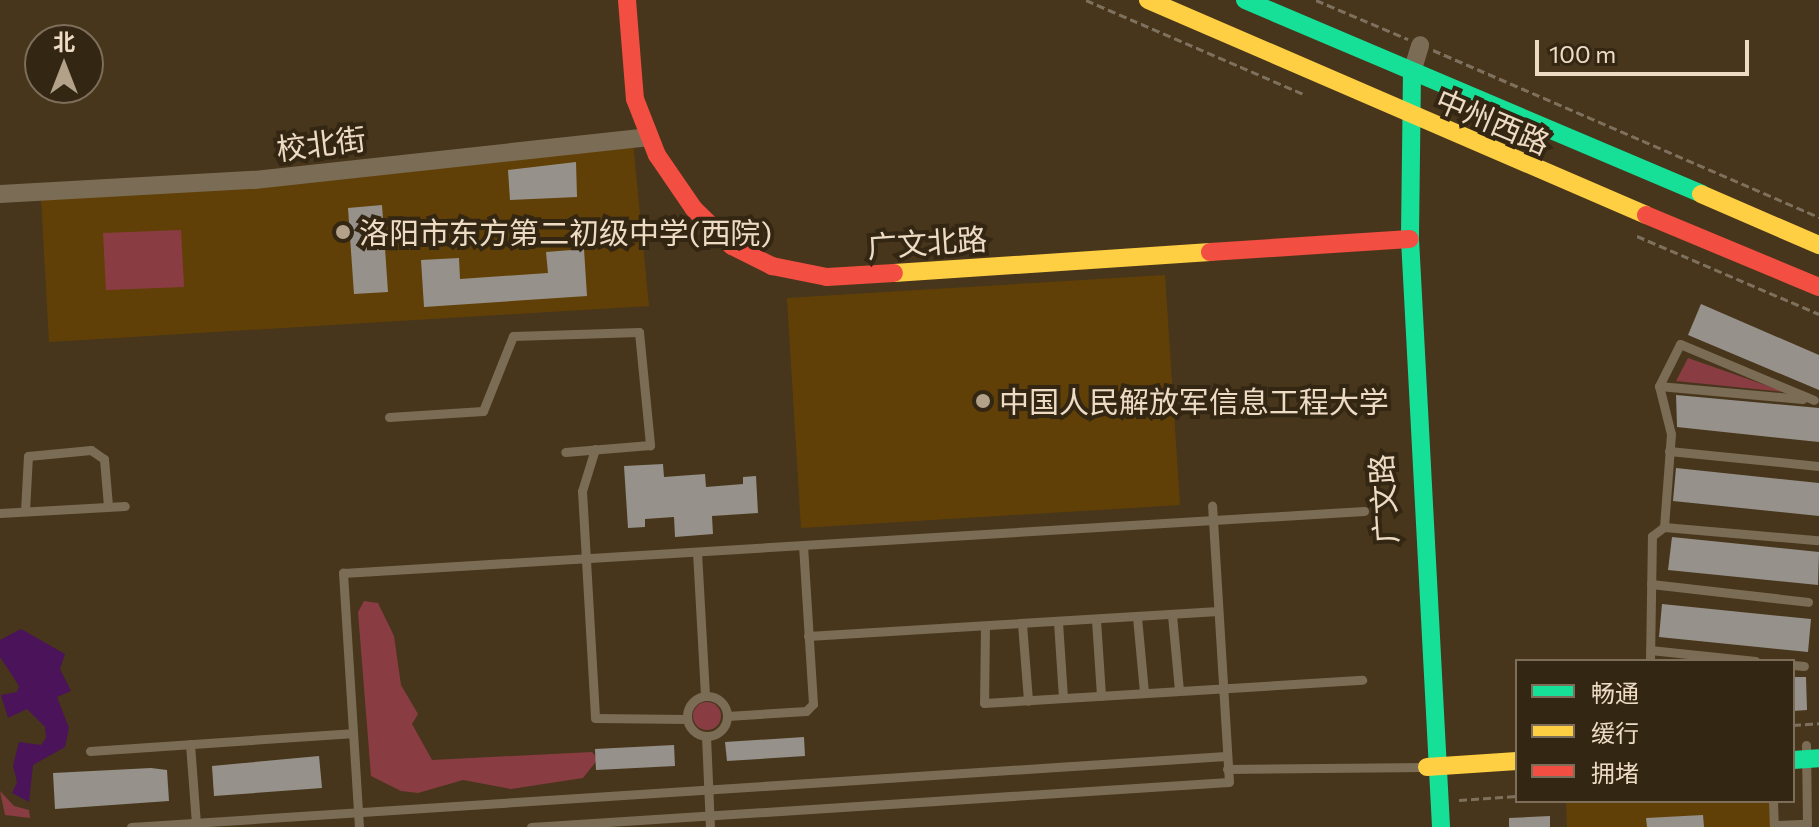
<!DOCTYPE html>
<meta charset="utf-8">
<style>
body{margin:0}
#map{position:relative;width:1819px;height:827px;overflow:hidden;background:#47361b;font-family:Commissioner,"Noto Sans SC",sans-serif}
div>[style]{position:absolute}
.built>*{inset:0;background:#614007}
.green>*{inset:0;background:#8a3c43}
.round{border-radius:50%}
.water>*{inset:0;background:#4a135a}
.building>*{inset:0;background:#96928b}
.path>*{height:3px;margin-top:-1.5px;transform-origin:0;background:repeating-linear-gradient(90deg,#7d705c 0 8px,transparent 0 12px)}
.lane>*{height:9px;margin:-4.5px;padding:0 4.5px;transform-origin:4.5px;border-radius:4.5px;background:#7b6c56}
.lane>.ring{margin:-4.5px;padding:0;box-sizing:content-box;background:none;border:9px solid #7b6c56;border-radius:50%}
.street>*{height:18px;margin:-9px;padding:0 9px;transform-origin:9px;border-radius:9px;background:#7b6c56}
.fast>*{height:18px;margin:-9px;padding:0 9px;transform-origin:9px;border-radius:9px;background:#16e098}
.slow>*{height:18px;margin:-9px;padding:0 9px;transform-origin:9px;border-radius:9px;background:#ffcf43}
.jam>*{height:18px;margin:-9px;padding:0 9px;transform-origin:9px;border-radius:9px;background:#f24e42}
.dots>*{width:22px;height:22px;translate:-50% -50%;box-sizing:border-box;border:4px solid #332613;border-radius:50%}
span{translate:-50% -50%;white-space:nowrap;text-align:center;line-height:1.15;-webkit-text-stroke:8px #332613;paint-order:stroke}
.street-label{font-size:30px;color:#eddbc4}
.poi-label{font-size:30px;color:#eddbc4}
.left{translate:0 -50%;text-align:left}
.legend{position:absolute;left:1515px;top:659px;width:280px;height:144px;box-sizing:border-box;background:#332613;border:2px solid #7d6e5a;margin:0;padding:10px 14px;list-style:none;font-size:24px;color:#eddbc4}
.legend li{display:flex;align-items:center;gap:16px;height:40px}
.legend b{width:40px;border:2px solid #7d6e5a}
.north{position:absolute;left:24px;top:24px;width:80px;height:80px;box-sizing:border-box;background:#332613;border:2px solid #7d6e5a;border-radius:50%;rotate:0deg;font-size:22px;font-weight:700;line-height:32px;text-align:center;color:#eddbc4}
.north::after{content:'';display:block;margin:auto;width:28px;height:36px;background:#b3a189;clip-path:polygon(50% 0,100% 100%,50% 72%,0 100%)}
.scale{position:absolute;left:1535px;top:40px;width:214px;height:36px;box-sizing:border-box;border:4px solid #eddbc4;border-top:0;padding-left:10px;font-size:24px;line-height:28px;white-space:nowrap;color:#eddbc4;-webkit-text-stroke:6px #332613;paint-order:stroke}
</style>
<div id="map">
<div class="built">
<i style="clip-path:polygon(633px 143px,649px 306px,49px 342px,41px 198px)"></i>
<i style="clip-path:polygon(1165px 275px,1180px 505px,801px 528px,787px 298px)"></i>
<i style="clip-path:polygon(1771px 801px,1772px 827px,1567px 827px,1566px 803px)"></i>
</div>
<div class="green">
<i style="clip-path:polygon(181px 230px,184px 287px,106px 290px,103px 233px)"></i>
<i style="clip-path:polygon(1688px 358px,1785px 392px,1676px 381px)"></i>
<i style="clip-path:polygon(364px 601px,378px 603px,394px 636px,401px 685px,418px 714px,412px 724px,432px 760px,592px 752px,598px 759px,583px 778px,511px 789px,463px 780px,418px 793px,401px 791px,371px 776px,358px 612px)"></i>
<i class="round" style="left:693px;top:702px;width:28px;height:28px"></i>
<i style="clip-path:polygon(0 791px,14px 806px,29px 810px,30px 818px,5px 815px)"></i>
</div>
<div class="water">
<i style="clip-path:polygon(21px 629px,65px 654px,60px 669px,71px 691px,57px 697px,69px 728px,65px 747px,33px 765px,29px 802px,12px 793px,17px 782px,13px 766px,19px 742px,41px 745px,46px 738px,45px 727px,27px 709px,8px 718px,1px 695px,17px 692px,19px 686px,0 657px,0 640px)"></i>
</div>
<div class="building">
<i style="clip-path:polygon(576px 162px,577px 197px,510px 200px,508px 170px)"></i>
<i style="clip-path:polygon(382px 205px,388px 292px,354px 294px,348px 208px)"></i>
<i style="clip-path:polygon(584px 249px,587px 296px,424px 307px,421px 260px,459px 258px,460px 279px,548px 273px,546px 252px)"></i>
<i style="clip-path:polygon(1701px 304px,1819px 355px,1819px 390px,1688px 335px)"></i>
<i style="clip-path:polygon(1676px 395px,1819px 408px,1819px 442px,1677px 427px)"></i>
<i style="clip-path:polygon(663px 464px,664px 477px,705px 474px,706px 487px,743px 484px,743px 477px,756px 476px,758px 513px,712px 516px,713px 534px,675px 537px,674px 517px,645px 519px,645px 527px,628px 528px,624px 466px)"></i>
<i style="clip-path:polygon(1676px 468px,1819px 483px,1819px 516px,1673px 501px)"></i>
<i style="clip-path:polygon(1672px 537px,1819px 552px,1818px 585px,1668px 570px)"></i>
<i style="clip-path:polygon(1662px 604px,1811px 619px,1808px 652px,1659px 637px)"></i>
<i style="clip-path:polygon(1793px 677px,1806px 677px,1807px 710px,1793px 711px)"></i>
<i style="clip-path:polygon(804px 737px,805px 756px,727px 761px,725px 742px)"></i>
<i style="clip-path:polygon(674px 745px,675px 766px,596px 770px,595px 749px)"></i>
<i style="clip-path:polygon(319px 756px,322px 788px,214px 796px,212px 766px)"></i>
<i style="clip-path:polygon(151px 768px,167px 770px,169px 801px,55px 809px,53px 773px)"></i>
<i style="clip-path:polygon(1703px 815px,1704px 827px,1647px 827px,1646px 818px)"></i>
<i style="clip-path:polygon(1550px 816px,1550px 827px,1509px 827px,1509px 818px)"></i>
</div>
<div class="path">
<i style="left:1086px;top:0;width:236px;rotate:23.4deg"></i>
<i style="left:1316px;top:0;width:100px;rotate:23deg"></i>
<i style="left:1433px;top:50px;width:421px;rotate:23.4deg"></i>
<i style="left:1637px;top:236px;width:198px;rotate:23.2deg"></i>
<i style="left:1793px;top:725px;width:26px;rotate:-4deg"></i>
<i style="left:1459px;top:800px;width:58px;rotate:-3.9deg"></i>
</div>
<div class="lane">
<i style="left:1659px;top:386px;width:144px;rotate:5.2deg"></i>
<i style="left:389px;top:417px;width:94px;rotate:-3.7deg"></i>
<i style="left:483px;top:411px;width:81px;rotate:-68.2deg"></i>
<i style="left:513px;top:336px;width:126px;rotate:-1.8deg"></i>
<i style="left:639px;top:332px;width:114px;rotate:84.4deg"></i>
<i style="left:650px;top:445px;width:85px;rotate:175.3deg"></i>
<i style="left:595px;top:449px;width:44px;rotate:107.2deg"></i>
<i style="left:582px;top:491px;width:227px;rotate:86.7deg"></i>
<i style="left:595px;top:718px;width:92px;rotate:0.6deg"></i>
<i style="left:1669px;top:451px;width:150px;rotate:5.7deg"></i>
<i style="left:25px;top:511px;width:55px;rotate:-86.9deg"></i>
<i style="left:28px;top:456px;width:63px;rotate:-5.4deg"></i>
<i style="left:91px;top:450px;width:16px;rotate:35deg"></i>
<i style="left:104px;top:459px;width:47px;rotate:85.1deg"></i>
<i style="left:0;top:513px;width:125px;rotate:-3.2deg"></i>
<i style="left:1664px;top:527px;width:154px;rotate:4.9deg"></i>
<i style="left:697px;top:552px;width:144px;rotate:86.8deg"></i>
<i style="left:1651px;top:584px;width:158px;rotate:6.5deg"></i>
<i style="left:1172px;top:615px;width:76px;rotate:84.7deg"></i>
<i style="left:1137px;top:617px;width:76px;rotate:84.7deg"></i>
<i style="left:1096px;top:620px;width:76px;rotate:86.2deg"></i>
<i style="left:1058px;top:622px;width:76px;rotate:86.2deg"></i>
<i style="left:1022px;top:624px;width:77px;rotate:85.5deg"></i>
<i style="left:985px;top:626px;width:77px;rotate:90.7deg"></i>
<i style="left:984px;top:703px;width:379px;rotate:-3.5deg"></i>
<i style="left:808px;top:636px;width:411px;rotate:-3.5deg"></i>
<i style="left:1650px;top:650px;width:106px;rotate:6deg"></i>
<i style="left:1650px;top:661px;width:125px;rotate:-89.1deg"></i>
<i style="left:1652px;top:536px;width:15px;rotate:-37deg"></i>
<i style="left:1664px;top:527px;width:93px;rotate:-85.7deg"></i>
<i style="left:1671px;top:434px;width:49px;rotate:-104deg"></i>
<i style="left:1659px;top:386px;width:47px;rotate:-63.4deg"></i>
<i style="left:1680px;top:344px;width:145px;rotate:22.7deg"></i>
<i style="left:1793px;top:665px;width:11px;rotate:5deg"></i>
<i class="ring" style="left:687px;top:696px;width:31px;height:31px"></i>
<i style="left:727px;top:716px;width:79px;rotate:-3.6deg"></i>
<i style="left:806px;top:711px;width:10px;rotate:-45deg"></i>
<i style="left:813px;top:704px;width:158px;rotate:-93.6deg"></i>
<i style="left:706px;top:736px;width:91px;rotate:87.5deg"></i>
<i style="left:190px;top:744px;width:79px;rotate:85.7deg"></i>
<i style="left:90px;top:751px;width:262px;rotate:-3.9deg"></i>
<i style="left:1227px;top:769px;width:200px;rotate:-0.6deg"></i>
<i style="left:1773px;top:801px;width:24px;rotate:88deg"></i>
<i style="left:1774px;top:825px;width:33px;rotate:-2deg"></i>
<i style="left:1807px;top:824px;width:79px;rotate:-90.7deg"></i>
<i style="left:131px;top:827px;width:1097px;rotate:-3.71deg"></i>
<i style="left:359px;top:827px;width:255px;rotate:-93.6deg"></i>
<i style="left:343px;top:573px;width:1023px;rotate:-3.48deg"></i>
<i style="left:531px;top:827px;width:699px;rotate:-3.69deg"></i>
<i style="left:1229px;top:782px;width:277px;rotate:-93.5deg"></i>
</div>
<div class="street">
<i style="left:1412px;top:72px;width:28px;rotate:-73deg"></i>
<i style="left:0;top:194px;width:254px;rotate:-3.2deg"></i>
<i style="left:254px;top:180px;width:396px;rotate:-6.2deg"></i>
</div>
<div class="fast">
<i style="left:1245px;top:0;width:496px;rotate:23deg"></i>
<i style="left:1412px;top:72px;width:167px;rotate:90.7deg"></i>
<i style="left:1410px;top:239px;width:589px;rotate:86.98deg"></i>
<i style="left:1793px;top:760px;width:26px;rotate:-4deg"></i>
</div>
<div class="slow">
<i style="left:1148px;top:0;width:542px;rotate:23.35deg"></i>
<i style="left:1701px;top:194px;width:129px;rotate:23.4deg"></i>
<i style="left:894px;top:273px;width:317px;rotate:-3.8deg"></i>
<i style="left:1427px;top:767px;width:90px;rotate:-3.8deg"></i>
</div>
<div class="jam">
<i style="left:627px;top:0;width:99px;rotate:85.4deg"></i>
<i style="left:635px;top:99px;width:60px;rotate:68.6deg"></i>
<i style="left:657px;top:155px;width:65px;rotate:55.6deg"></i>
<i style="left:694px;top:209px;width:53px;rotate:44.2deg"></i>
<i style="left:732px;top:246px;width:45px;rotate:26.6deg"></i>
<i style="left:772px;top:266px;width:56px;rotate:11.3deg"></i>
<i style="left:827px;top:277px;width:67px;rotate:-3.4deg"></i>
<i style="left:1646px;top:215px;width:187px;rotate:22.6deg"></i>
<i style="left:1210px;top:252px;width:200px;rotate:-3.7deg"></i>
</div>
<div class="dots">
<i style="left:343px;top:232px;background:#b3a189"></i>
<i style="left:983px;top:401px;background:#b3a189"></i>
</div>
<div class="street-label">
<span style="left:1493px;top:121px;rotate:23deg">中州西路</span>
<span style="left:321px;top:143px;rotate:-7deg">校北街</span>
<span style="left:927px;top:242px;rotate:-4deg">广文北路</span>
<span style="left:1383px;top:499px;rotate:-94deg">广文路</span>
</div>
<div class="poi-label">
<span class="left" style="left:359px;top:232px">洛阳市东方第二初级中学(西院)</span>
<span class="left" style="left:999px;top:401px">中国人民解放军信息工程大学</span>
</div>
<ul class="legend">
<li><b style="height:10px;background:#16e098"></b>畅通</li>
<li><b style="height:10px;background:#ffcf43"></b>缓行</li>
<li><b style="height:10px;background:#f24e42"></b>拥堵</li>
</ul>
<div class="north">北</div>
<div class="scale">100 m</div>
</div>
